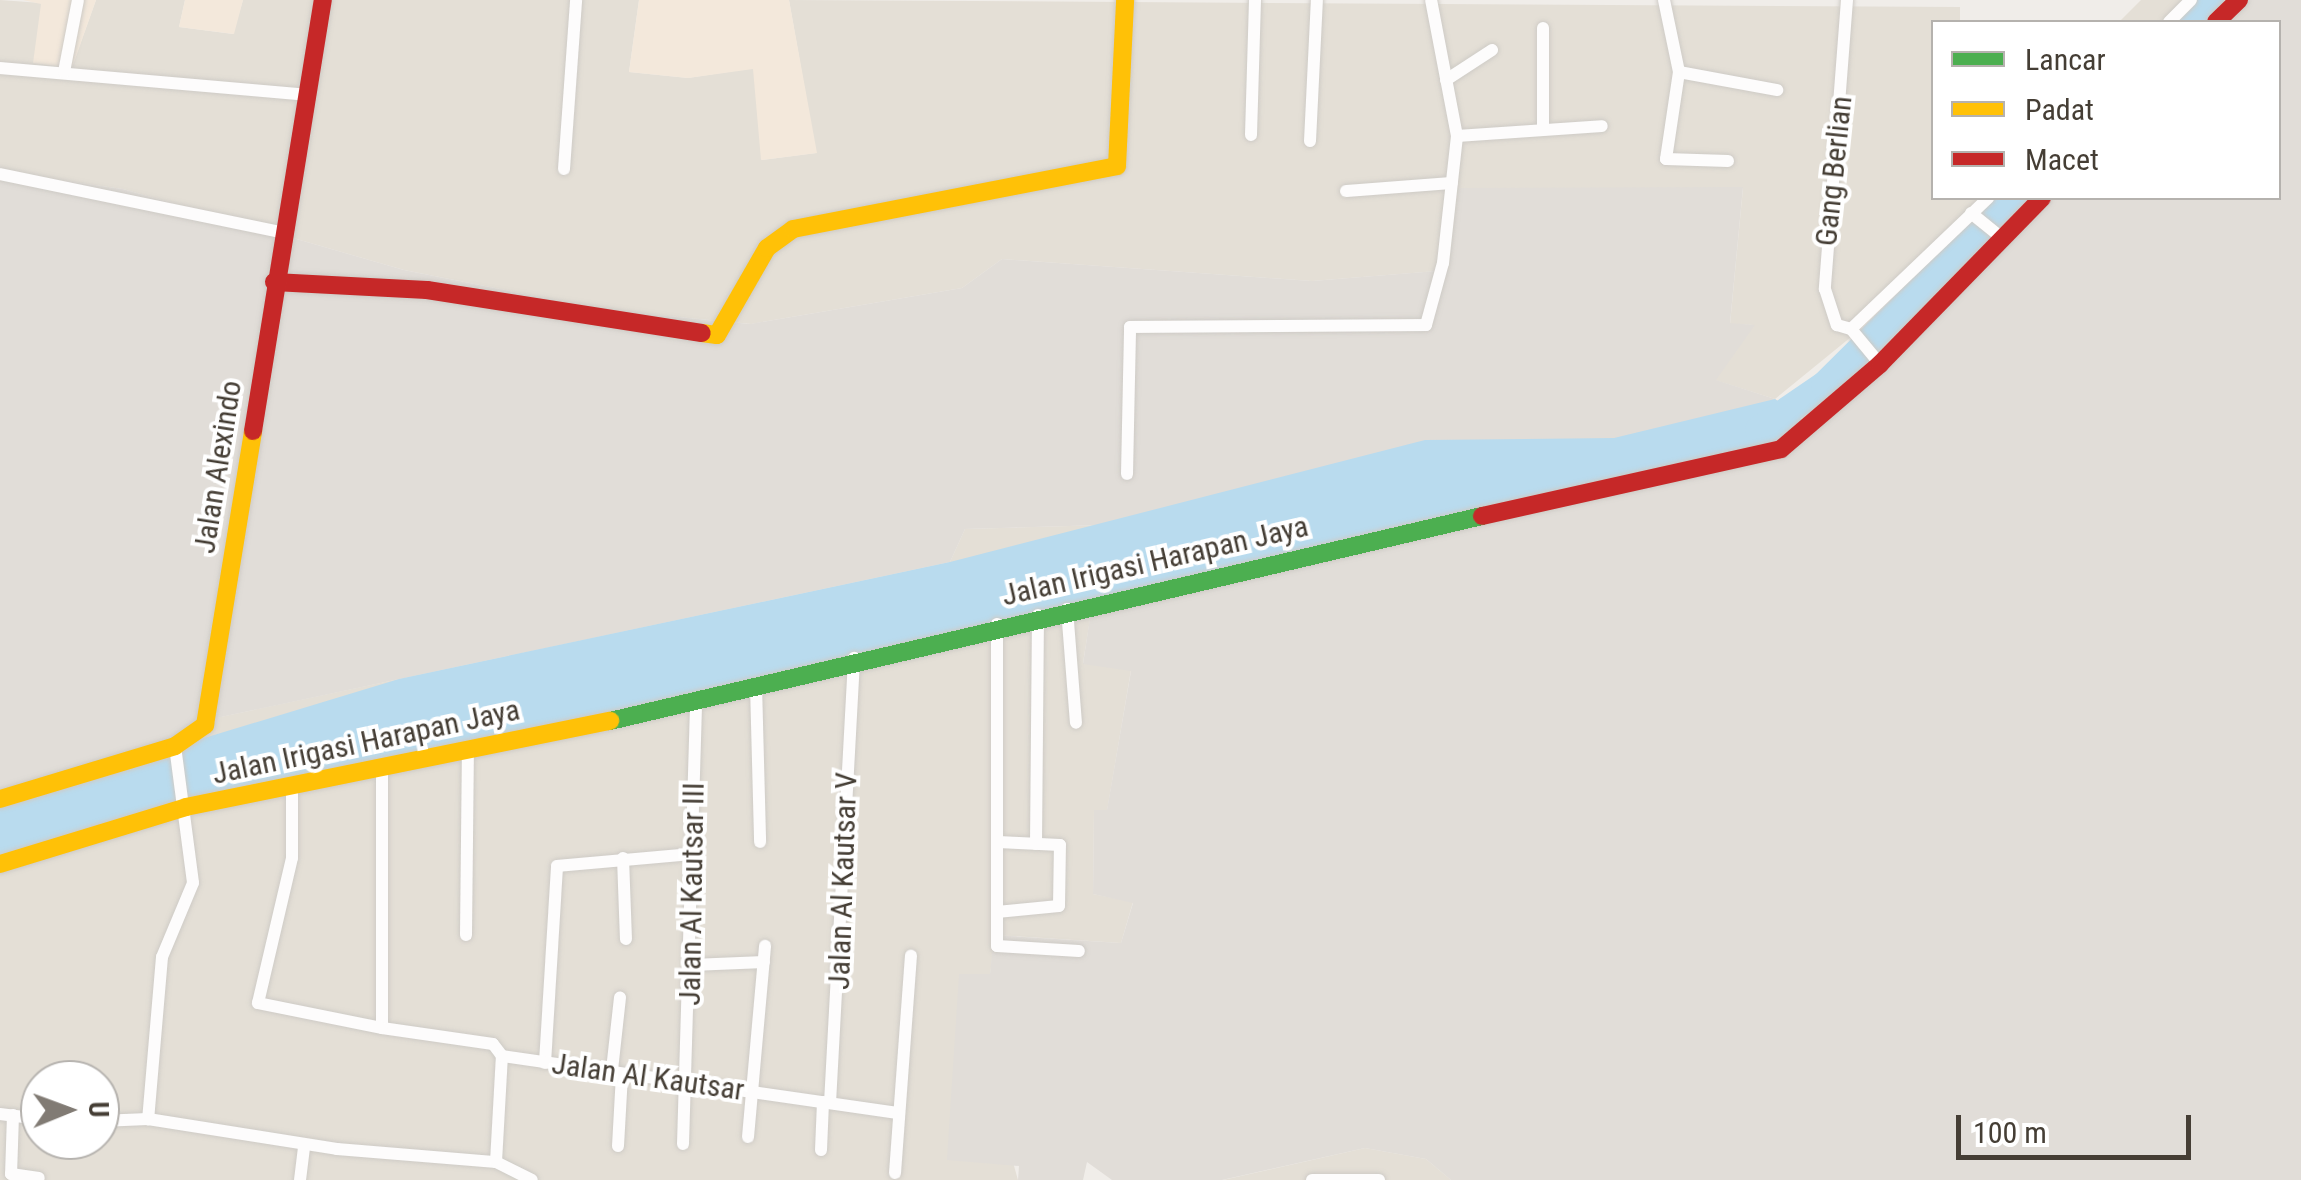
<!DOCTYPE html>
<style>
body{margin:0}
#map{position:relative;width:2301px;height:1180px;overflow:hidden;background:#f0ede9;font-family:"Roboto Condensed",sans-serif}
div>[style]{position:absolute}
.residential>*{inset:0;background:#e4dfd6}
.commercial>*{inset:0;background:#f3e8db}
.industrial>*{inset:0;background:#e1ddd8}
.water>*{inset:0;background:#b9dbee}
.river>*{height:28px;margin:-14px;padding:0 14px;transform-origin:14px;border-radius:14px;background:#b9dbee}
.roads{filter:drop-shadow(0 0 2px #cecbc6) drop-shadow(0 0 2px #cecbc6)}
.street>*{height:12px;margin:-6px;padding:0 6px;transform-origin:6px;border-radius:6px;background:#fdfcfc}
.fast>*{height:18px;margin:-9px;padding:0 9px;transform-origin:9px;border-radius:9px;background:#4caf50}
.slow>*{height:18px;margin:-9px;padding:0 9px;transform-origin:9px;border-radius:9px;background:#ffc107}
.jam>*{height:18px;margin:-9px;padding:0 9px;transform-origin:9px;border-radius:9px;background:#c62828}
span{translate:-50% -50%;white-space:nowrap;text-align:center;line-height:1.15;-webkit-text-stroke:8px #fff;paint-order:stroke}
.street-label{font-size:30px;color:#453e35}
.legend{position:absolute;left:1931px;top:20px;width:350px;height:180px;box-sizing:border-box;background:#fff;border:2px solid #b5b2ae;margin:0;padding:12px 18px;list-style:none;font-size:30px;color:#453e35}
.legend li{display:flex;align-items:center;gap:20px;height:50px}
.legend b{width:50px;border:2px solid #b5b2ae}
.north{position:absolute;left:20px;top:1060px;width:100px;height:100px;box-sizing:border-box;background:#fff;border:2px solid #b5b2ae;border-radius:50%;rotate:89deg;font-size:28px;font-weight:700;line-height:40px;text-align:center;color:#453e35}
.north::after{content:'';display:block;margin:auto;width:35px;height:45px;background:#817b74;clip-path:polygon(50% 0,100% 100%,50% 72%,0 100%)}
.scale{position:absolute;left:1956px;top:1115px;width:235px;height:45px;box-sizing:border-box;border:5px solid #453e35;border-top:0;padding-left:12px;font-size:30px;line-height:35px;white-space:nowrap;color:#453e35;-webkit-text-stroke:8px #fff;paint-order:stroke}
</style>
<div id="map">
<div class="residential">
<i style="clip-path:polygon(0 0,41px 3px,72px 67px,96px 0,185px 0,179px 27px,233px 34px,243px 0,639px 0,629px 72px,688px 78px,754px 68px,762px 160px,816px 153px,789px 0,1960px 7px,1960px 22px,1934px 22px,1934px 198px,1988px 198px,1851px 337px,1775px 399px,1715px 380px,1754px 325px,1730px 324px,1743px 188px,1450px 270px,1312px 281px,1002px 259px,962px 288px,751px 324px,605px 310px,404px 270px,123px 189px,0 172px)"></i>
<i style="clip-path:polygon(2141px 0,2188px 0,2166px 22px,2119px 22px)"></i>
<i style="clip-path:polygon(evenodd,1105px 525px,1083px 663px,1131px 670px,1107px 811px,1094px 810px,1093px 894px,1133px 902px,1121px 943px,995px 935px,990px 975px,960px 974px,1018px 1180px,0 1180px,0 800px,206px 720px,950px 562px,965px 529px,1105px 525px,40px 1080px,100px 1080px,100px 1140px,40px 1140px,40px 1080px)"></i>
<i style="clip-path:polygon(1365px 1148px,1426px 1159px,1451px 1180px,1223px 1180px)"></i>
</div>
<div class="commercial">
<i style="clip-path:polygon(23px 0,96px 0,72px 68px,33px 63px,41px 4px)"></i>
<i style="clip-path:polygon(185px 0,243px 0,234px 34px,179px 27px)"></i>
<i style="clip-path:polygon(639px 0,789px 0,817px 153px,761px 160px,753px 69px,688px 78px,629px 72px)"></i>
</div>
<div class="industrial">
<i style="clip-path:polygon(2239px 0,2301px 0,2301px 1180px,1451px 1180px,1426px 1159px,1365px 1148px,1222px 1180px,1112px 1180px,1087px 1162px,1083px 1180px,1018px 1180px,1019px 1166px,947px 1160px,959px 974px,990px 974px,994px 935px,1121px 943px,1133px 903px,1093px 894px,1094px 810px,1107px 810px,1131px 671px,1083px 664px,1104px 525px,965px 529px,950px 562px,207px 720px,203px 729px,0 800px,0 172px,123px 189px,404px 270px,605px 310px,750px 324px,962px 288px,1002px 259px,1312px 281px,1449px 270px,1458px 188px,1743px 187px,1730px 323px,1755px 325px,1716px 380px,1775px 399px,1813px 428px,2042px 198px,2278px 198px,2278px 22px,2216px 22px)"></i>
</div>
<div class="water">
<i style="clip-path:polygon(1775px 399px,1813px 428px,1788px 446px,696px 702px,186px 807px,0 864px,0 800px,399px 679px,950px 562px,1425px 440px,1614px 438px)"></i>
</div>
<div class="river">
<i style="left:2187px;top:22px;width:32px;rotate:-44deg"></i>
<i style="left:1759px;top:430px;width:80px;rotate:-34.3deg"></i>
<i style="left:1825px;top:385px;width:265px;rotate:-44.8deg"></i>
</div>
<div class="roads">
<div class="street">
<i style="left:1664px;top:0;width:74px;rotate:78.2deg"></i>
<i style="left:1679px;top:72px;width:88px;rotate:98.5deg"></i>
<i style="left:1666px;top:159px;width:62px;rotate:1.8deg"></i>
<i style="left:1847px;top:0;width:290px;rotate:94.4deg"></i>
<i style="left:1825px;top:289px;width:38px;rotate:72deg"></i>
<i style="left:1837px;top:325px;width:15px;rotate:16deg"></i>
<i style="left:2169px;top:22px;width:31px;rotate:-45deg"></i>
<i style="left:1543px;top:28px;width:97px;rotate:90deg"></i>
<i style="left:0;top:68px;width:307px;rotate:5deg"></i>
<i style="left:64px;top:72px;width:73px;rotate:-79deg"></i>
<i style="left:1679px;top:72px;width:100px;rotate:10.4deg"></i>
<i style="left:1446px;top:80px;width:55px;rotate:-33.1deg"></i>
<i style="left:1251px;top:135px;width:135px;rotate:-88.3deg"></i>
<i style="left:1457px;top:136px;width:145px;rotate:-3.9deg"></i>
<i style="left:1310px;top:141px;width:141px;rotate:-87.2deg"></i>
<i style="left:564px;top:169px;width:169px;rotate:-85.9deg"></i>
<i style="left:0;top:174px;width:287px;rotate:11.7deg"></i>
<i style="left:1346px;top:191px;width:106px;rotate:-4.3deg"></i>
<i style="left:1971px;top:213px;width:40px;rotate:39deg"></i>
<i style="left:1851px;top:329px;width:190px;rotate:-43.7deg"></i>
<i style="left:1851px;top:329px;width:45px;rotate:50.4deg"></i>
<i style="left:1127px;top:474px;width:147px;rotate:-88.8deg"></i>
<i style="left:1130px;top:327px;width:296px;rotate:-0.4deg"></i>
<i style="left:1426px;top:325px;width:64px;rotate:-74.7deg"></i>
<i style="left:1443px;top:263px;width:128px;rotate:-83.7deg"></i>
<i style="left:1457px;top:136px;width:138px;rotate:-100.8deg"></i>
<i style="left:1067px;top:609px;width:114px;rotate:85.5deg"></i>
<i style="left:997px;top:624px;width:322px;rotate:90deg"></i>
<i style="left:997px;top:946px;width:82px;rotate:3.5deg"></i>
<i style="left:756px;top:685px;width:157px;rotate:88.5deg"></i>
<i style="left:175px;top:746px;width:138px;rotate:82.5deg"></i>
<i style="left:193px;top:883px;width:80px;rotate:112.7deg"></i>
<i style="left:162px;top:957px;width:163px;rotate:94.9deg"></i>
<i style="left:148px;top:1119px;width:191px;rotate:9deg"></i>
<i style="left:337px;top:1149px;width:160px;rotate:4.7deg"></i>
<i style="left:496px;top:1162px;width:40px;rotate:26.6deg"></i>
<i style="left:382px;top:769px;width:259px;rotate:90deg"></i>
<i style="left:382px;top:1028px;width:112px;rotate:8.2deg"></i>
<i style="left:493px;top:1044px;width:15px;rotate:53deg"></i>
<i style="left:292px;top:787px;width:71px;rotate:90deg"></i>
<i style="left:292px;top:858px;width:149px;rotate:103.2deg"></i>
<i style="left:258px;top:1003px;width:126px;rotate:11.4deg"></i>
<i style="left:1036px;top:844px;width:229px;rotate:-89.5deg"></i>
<i style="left:623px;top:858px;width:81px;rotate:87.9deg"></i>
<i style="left:997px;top:912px;width:62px;rotate:-5.5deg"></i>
<i style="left:1059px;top:906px;width:61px;rotate:-89.1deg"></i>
<i style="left:1060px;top:845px;width:62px;rotate:-177.2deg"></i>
<i style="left:466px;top:935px;width:186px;rotate:-89.4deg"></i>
<i style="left:692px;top:965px;width:72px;rotate:-2.4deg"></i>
<i style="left:545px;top:1063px;width:197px;rotate:-86.5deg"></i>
<i style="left:557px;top:866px;width:135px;rotate:-5.1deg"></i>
<i style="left:612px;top:1070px;width:73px;rotate:-83.7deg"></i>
<i style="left:830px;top:1103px;width:446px;rotate:-86.9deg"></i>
<i style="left:0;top:1114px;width:40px;rotate:7.1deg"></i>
<i style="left:13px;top:1115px;width:59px;rotate:91.9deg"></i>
<i style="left:11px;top:1174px;width:28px;rotate:8deg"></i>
<i style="left:100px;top:1121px;width:48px;rotate:-2.4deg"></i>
<i style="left:748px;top:1137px;width:192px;rotate:-84.9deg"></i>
<i style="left:683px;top:1144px;width:442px;rotate:-88.3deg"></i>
<i style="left:618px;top:1146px;width:71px;rotate:-86.8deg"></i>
<i style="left:821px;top:1150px;width:48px;rotate:-87.6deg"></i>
<i style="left:496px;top:1162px;width:106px;rotate:-86.8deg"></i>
<i style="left:502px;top:1056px;width:399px;rotate:8.2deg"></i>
<i style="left:895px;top:1173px;width:218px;rotate:-85.8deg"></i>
<i style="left:300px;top:1180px;width:35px;rotate:-83deg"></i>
<i style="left:1312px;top:1180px;width:67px"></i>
</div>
<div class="fast">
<i style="left:610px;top:721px;width:896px;rotate:-13.23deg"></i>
</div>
<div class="slow">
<i style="left:702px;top:333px;width:15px;rotate:8deg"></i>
<i style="left:717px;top:335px;width:100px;rotate:-60.1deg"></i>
<i style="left:767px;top:248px;width:32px;rotate:-36deg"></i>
<i style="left:793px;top:229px;width:330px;rotate:-11deg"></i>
<i style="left:1117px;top:166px;width:166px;rotate:-87.2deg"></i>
<i style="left:0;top:799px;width:183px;rotate:-16.8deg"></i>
<i style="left:175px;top:746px;width:37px;rotate:-35deg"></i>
<i style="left:205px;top:725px;width:298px;rotate:-80.7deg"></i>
<i style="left:0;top:864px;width:195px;rotate:-17deg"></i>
<i style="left:186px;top:807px;width:433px;rotate:-11.5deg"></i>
</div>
<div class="jam">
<i style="left:2216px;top:22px;width:32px;rotate:-44deg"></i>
<i style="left:274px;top:282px;width:153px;rotate:3deg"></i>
<i style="left:427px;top:290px;width:278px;rotate:8.9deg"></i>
<i style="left:253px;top:431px;width:437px;rotate:-80.8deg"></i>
<i style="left:1482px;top:516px;width:306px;rotate:-12.6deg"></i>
<i style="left:1781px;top:449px;width:130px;rotate:-40.6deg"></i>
<i style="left:1880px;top:364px;width:232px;rotate:-45.7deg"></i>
</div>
</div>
<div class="street-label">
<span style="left:1834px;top:171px;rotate:-84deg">Gang Berlian</span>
<span style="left:218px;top:467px;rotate:-81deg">Jalan Alexindo</span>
<span style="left:1155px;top:561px;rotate:-13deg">Jalan Irigasi Harapan Jaya</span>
<span style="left:366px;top:742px;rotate:-12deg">Jalan Irigasi Harapan Jaya</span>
<span style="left:843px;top:881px;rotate:-88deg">Jalan Al Kautsar V</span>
<span style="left:692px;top:894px;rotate:-89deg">Jalan Al Kautsar III</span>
<span style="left:648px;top:1077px;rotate:8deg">Jalan Al Kautsar</span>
</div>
<ul class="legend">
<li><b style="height:12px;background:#4caf50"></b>Lancar</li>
<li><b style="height:12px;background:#ffc107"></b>Padat</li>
<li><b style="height:12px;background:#c62828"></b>Macet</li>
</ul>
<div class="north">U</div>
<div class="scale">100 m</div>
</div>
